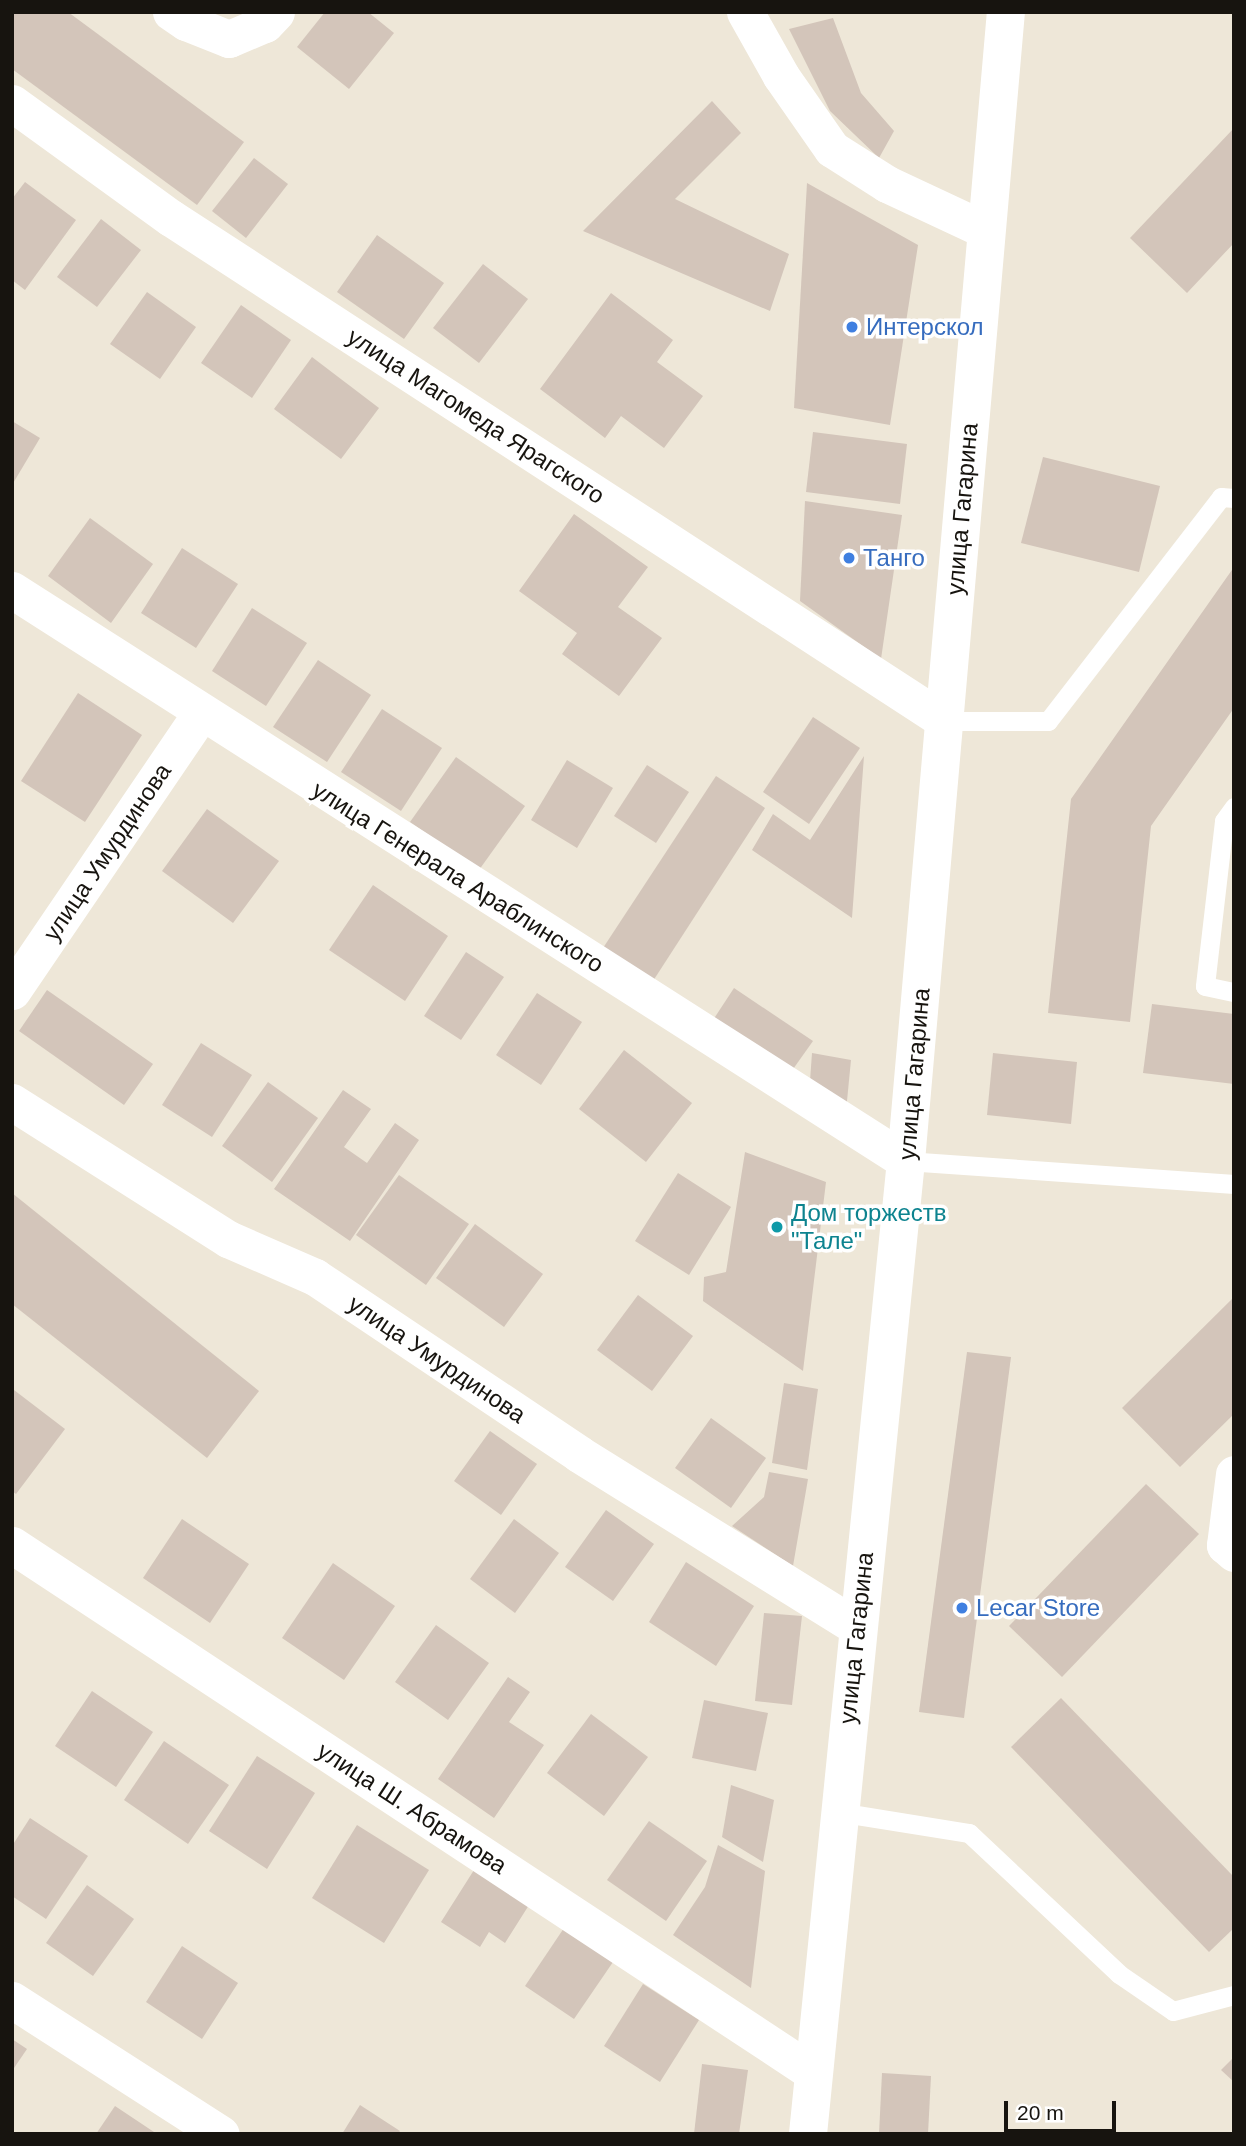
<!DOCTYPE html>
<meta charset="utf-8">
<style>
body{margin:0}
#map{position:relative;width:1246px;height:2146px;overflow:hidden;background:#eee7d8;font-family:Helvetica,sans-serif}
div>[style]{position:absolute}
.building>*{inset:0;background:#d3c5ba}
.lane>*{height:19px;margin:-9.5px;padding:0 9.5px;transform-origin:9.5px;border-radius:9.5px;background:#fff}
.street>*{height:37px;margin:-18.5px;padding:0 18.5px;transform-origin:18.5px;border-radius:18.5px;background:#fff}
.primary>*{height:38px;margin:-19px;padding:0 19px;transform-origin:19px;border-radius:19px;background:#fff}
.dots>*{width:19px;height:19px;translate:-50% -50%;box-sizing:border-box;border:4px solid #fff;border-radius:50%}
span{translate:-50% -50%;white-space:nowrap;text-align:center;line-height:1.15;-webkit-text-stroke:7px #fff;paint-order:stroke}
.shop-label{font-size:24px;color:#366cbe}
.left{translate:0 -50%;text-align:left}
.street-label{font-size:24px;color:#17140f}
.culture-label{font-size:24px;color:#0d838f}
.frame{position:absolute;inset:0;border:14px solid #17140f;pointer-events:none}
.scale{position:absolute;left:1004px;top:2101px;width:112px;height:32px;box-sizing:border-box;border:4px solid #17140f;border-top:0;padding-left:9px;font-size:21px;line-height:24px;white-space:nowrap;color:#17140f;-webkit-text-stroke:5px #fff;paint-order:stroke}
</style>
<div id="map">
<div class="building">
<i style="clip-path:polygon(12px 12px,68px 12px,244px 142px,197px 205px,12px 69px)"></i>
<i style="clip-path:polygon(325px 12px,368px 12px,394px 33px,349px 89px,297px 47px)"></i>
<i style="clip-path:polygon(833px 18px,861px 93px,894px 131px,879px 158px,830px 111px,789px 29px)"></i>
<i style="clip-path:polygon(712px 101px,741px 133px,675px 199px,789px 254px,770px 311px,583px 231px)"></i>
<i style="clip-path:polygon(1234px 128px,1234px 243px,1187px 293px,1130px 238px)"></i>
<i style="clip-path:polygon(254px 158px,288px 184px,246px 238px,212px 211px)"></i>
<i style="clip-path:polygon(25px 182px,76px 220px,25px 290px,12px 280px,12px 199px)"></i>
<i style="clip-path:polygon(807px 183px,918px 245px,890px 425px,794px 408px)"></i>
<i style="clip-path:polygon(101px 219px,141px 250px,97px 307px,57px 277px)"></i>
<i style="clip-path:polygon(377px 235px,444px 283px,404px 339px,337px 292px)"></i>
<i style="clip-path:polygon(483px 264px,528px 299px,479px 363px,433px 328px)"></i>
<i style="clip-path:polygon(147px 292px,196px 327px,160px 379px,110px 344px)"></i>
<i style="clip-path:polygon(611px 293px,673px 340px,657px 362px,703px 396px,664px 448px,621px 416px,605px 438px,540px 389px)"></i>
<i style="clip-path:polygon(241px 305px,291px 340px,252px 398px,201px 363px)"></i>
<i style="clip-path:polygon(312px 357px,379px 408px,341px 459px,274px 409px)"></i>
<i style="clip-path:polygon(12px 421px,40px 438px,12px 485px)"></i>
<i style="clip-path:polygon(813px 432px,907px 444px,900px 504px,806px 492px)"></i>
<i style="clip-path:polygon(1043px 457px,1160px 486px,1139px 572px,1021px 543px)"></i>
<i style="clip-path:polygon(805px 501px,902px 515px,881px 659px,800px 601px)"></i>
<i style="clip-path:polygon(574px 514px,648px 567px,618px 607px,662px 638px,619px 696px,562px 654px,577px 633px,519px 591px)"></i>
<i style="clip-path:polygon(90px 518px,153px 564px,111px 623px,48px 576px)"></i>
<i style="clip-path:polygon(182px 548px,238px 584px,196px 648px,141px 613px)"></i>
<i style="clip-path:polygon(1234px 567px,1234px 708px,1151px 826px,1130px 1022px,1048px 1013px,1071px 799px)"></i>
<i style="clip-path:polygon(252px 608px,307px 643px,266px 706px,212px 671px)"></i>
<i style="clip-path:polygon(318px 660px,371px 695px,327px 762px,273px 727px)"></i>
<i style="clip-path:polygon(78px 693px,142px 735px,85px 822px,21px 781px)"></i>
<i style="clip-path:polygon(382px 709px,442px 748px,401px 811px,341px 772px)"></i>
<i style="clip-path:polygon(813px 717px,860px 748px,809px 824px,763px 792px)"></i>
<i style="clip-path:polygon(864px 756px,852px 918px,752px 850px,773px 814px,810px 840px)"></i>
<i style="clip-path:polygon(456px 757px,525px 806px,479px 870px,410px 822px)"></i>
<i style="clip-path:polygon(567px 760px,613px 788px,577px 848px,531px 820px)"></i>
<i style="clip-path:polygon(647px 765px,689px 792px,656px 843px,614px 816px)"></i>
<i style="clip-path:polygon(716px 776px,765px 808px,653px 981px,603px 948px)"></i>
<i style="clip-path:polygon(207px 809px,279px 861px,233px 923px,162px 871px)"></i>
<i style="clip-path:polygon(373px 885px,448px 936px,405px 1001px,329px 950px)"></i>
<i style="clip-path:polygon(466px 952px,504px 977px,461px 1040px,424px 1016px)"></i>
<i style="clip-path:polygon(734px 988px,813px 1041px,791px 1072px,713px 1020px)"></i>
<i style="clip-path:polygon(47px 990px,153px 1064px,124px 1105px,19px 1031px)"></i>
<i style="clip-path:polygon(537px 993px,582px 1022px,541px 1085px,496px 1055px)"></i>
<i style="clip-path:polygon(1152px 1004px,1234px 1014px,1234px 1084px,1143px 1073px)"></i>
<i style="clip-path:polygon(201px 1043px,252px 1075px,212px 1137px,162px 1105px)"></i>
<i style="clip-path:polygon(624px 1050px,692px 1103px,646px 1162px,579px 1109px)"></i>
<i style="clip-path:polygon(812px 1053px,851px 1060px,846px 1111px,810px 1081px)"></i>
<i style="clip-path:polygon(993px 1053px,1077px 1062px,1071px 1124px,987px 1115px)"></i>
<i style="clip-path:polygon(268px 1082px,318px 1118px,272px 1182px,222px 1146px)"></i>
<i style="clip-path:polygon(343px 1090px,371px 1109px,344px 1147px,367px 1163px,395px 1123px,419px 1140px,350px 1241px,274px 1189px)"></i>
<i style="clip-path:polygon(745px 1152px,826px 1182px,803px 1371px,703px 1301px,704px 1277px,726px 1272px)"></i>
<i style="clip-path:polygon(678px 1173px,731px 1207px,689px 1275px,635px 1241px)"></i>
<i style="clip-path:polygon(399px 1175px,469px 1224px,426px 1285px,356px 1235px)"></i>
<i style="clip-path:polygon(12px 1193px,259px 1391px,207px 1458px,12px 1304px)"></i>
<i style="clip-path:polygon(475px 1224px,543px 1274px,504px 1327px,436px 1278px)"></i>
<i style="clip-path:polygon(638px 1295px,693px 1336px,652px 1391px,597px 1350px)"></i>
<i style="clip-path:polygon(1234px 1297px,1234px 1414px,1180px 1467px,1122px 1408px)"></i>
<i style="clip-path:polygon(967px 1352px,1011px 1357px,964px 1718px,919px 1712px)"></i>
<i style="clip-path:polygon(784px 1383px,818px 1389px,807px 1470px,772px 1463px)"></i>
<i style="clip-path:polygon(14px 1390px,65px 1429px,16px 1494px,12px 1491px)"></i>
<i style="clip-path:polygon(711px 1418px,766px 1458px,731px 1508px,675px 1468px)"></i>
<i style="clip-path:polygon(490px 1431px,537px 1464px,501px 1515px,454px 1481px)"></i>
<i style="clip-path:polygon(769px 1472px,808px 1479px,793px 1566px,732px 1526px,764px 1497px)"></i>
<i style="clip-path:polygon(1146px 1484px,1199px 1534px,1062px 1677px,1009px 1626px)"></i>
<i style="clip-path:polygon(606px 1510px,654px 1544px,613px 1601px,565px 1567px)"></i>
<i style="clip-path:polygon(182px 1519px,249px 1564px,210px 1623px,143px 1578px)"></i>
<i style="clip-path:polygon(514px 1519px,559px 1553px,515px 1613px,470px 1579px)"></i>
<i style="clip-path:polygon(686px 1562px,754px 1606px,716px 1666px,649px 1622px)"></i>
<i style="clip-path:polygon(333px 1563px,395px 1606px,344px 1680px,282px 1638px)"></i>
<i style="clip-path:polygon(764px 1613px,802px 1616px,792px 1705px,755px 1701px)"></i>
<i style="clip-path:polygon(436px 1625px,489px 1663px,448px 1720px,395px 1682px)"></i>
<i style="clip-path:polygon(508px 1677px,530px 1692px,509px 1722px,544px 1745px,494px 1818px,438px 1779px)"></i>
<i style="clip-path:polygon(92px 1691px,153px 1732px,116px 1787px,55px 1746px)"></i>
<i style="clip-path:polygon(1061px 1698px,1234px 1877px,1234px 1928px,1209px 1952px,1011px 1747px)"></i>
<i style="clip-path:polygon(704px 1700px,768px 1713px,756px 1771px,692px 1758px)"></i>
<i style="clip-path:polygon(591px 1714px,648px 1757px,604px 1816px,547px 1773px)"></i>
<i style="clip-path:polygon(164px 1741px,229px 1785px,188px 1844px,124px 1800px)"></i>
<i style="clip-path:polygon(257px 1756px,315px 1793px,267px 1869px,209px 1831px)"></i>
<i style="clip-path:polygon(731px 1785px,774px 1800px,763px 1862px,722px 1837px)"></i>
<i style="clip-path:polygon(30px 1818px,88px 1856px,46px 1919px,12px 1896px,12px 1846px)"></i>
<i style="clip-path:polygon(649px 1821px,707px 1861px,666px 1921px,607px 1880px)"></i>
<i style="clip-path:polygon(357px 1825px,429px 1870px,384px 1943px,312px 1898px)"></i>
<i style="clip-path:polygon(718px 1845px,765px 1871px,751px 1988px,673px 1935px,705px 1887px)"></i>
<i style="clip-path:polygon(474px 1870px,529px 1905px,505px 1943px,489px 1932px,480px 1947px,441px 1922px)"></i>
<i style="clip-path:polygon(87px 1885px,134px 1919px,93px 1976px,46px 1943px)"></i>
<i style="clip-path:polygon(564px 1928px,613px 1962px,574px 2019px,525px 1986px)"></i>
<i style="clip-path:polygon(182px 1946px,238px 1983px,202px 2039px,146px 2002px)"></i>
<i style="clip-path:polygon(643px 1984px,699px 2020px,660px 2082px,604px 2046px)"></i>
<i style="clip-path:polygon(12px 2039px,27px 2049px,12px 2071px)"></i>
<i style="clip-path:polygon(1234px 2057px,1234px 2082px,1221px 2070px)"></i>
<i style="clip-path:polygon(702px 2064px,748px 2070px,739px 2134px,694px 2134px)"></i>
<i style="clip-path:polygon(882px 2073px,931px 2076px,928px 2134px,879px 2134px)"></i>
<i style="clip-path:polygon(360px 2105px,400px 2131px,398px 2134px,342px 2134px)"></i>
<i style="clip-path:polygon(115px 2106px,157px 2134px,96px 2134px)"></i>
</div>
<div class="lane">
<i style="left:945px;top:721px;width:103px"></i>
<i style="left:1048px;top:721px;width:283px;rotate:-52.3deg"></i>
<i style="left:1221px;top:497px;width:13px;rotate:4deg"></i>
<i style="left:1234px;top:807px;width:17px;rotate:126deg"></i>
<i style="left:1224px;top:821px;width:166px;rotate:96.6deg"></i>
<i style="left:1205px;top:986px;width:30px;rotate:12deg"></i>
<i style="left:906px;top:1161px;width:329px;rotate:4deg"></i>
<i style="left:838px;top:1812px;width:133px;rotate:9.1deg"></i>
<i style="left:969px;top:1833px;width:206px;rotate:43.2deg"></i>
<i style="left:1119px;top:1974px;width:65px;rotate:34.4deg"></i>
<i style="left:1173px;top:2011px;width:63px;rotate:-14.7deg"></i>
</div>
<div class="street">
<i style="left:171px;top:12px;width:18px;rotate:34deg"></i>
<i style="left:186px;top:22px;width:46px;rotate:21.6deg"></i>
<i style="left:229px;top:39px;width:39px;rotate:-23deg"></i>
<i style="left:265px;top:24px;width:16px;rotate:-47deg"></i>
<i style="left:745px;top:12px;width:73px;rotate:60.6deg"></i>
<i style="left:781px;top:76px;width:89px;rotate:55.1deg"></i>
<i style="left:832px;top:149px;width:65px;rotate:32.5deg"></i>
<i style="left:887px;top:184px;width:108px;rotate:25.1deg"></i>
<i style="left:12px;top:103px;width:196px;rotate:35.9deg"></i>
<i style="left:171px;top:218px;width:923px;rotate:33.02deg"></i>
<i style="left:12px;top:590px;width:1061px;rotate:32.57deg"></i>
<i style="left:12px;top:991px;width:336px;rotate:-55.8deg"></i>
<i style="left:12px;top:1102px;width:256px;rotate:32.4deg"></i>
<i style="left:228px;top:1239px;width:95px;rotate:23.6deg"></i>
<i style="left:315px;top:1277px;width:318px;rotate:33.8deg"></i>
<i style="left:579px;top:1454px;width:327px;rotate:31.9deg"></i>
<i style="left:1234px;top:1474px;width:72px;rotate:97.2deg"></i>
<i style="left:1225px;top:1545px;width:12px;rotate:42deg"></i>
<i style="left:12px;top:1545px;width:958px;rotate:33.37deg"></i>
<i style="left:12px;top:2000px;width:248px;rotate:32.7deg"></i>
</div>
<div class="primary">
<i style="left:808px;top:2134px;width:978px;rotate:-84.25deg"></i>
<i style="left:906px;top:1161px;width:1153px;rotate:-85.03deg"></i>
</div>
<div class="dots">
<i style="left:852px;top:327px;background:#3f7fe0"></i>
<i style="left:849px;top:558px;background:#3f7fe0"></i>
<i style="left:777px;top:1227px;background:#0f9aa8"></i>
<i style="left:962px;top:1608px;background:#3f7fe0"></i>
</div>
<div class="shop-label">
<span class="left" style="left:866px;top:327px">Интерскол</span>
<span class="left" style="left:863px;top:558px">Танго</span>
<span class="left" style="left:976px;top:1608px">Lecar Store</span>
</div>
<div class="street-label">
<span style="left:476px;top:416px;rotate:33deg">улица Магомеда Ярагского</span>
<span style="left:962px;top:509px;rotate:-85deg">улица Гагарина</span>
<span style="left:107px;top:852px;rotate:-56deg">улица Умурдинова</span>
<span style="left:458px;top:877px;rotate:32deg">улица Генерала Араблинского</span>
<span style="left:914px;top:1074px;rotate:-85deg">улица Гагарина</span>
<span style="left:437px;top:1359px;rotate:34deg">улица Умурдинова</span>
<span style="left:856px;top:1638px;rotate:-84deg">улица Гагарина</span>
<span style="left:412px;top:1808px;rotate:33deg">улица Ш. Абрамова</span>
</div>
<div class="culture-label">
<span class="left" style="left:791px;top:1227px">Дом торжеств<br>"Тале"</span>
</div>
<div class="frame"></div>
<div class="scale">20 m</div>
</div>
